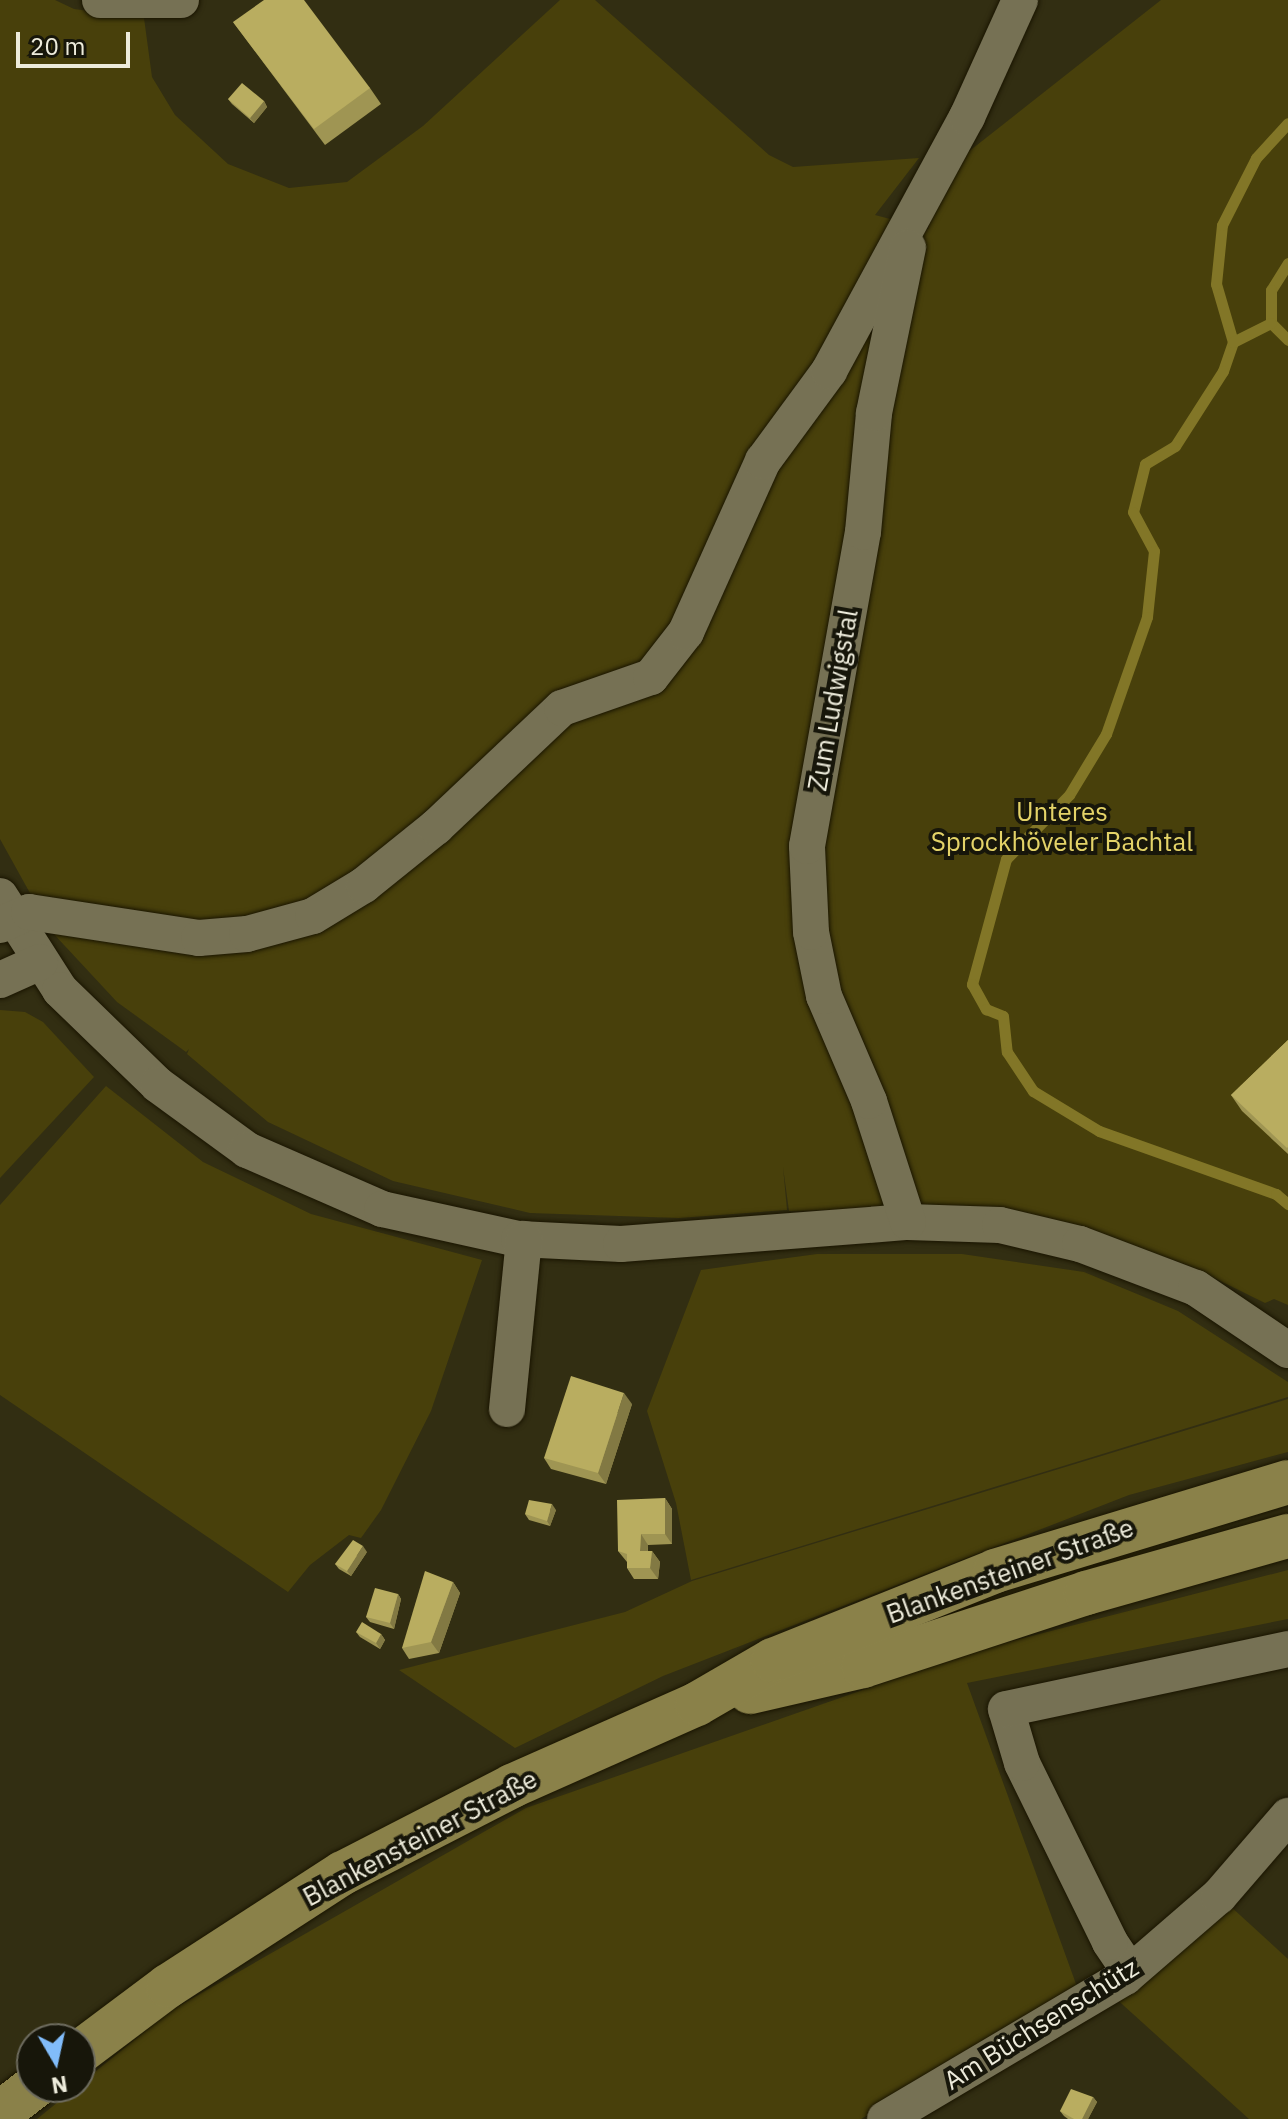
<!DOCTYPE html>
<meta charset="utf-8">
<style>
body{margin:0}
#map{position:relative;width:1288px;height:2119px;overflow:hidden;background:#322e12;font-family:"IBM Plex Sans",sans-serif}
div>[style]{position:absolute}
.green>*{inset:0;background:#48400b}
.stream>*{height:11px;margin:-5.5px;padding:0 5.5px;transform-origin:5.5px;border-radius:5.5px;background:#827627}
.roads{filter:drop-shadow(0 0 2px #1a1500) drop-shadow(0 0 2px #1a1500)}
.minor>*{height:36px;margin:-18px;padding:0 18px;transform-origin:18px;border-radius:18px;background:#767154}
.major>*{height:44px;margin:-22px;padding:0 22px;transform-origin:22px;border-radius:22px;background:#8a8149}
.wall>*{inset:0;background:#9f9553}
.shaded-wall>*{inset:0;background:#827943}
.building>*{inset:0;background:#b9ad60}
span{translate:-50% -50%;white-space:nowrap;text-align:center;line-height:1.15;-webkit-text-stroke:8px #17160a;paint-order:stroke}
.street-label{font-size:26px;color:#edebdb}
.park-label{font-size:26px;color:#e4d368}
.north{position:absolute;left:16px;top:2023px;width:80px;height:80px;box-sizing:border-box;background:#17160a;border:2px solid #6d6b5e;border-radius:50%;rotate:171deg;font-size:22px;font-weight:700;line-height:32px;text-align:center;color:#edebdb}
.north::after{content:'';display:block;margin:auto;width:28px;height:36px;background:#81bcfa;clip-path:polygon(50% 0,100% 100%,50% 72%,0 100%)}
.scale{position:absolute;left:16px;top:32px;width:114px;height:36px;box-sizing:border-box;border:4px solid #edebdb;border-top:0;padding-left:10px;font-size:24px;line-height:28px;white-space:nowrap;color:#edebdb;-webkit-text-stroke:6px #17160a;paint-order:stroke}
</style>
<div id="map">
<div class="green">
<i style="clip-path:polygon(0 0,55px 0,74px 9px,144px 18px,152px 77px,175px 115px,228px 164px,289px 188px,347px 182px,423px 126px,560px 0,595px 0,769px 155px,793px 167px,919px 158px,875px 215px,928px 229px,944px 171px,1161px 0,1288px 0,1288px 1305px,1274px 1299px,1265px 1303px,1192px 1267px,1109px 1237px,973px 1206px,789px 1211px,783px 1167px,787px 1210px,679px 1218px,530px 1213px,393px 1181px,268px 1122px,187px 1054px,189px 1049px,186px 1052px,117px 1002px,51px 931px,0 839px)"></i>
<i style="clip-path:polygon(0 1010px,25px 1012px,43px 1022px,94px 1077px,0 1178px)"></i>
<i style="clip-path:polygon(106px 1086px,203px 1162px,311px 1214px,482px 1260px,431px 1411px,381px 1510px,361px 1538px,349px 1535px,310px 1565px,288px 1592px,0 1395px,0 1205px)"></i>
<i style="clip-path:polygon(817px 1254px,962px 1254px,1084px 1272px,1178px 1311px,1288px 1382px,1288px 1397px,691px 1580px,676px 1503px,647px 1411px,701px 1270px)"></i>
<i style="clip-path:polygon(1288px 1399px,1288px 1452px,1129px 1495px,663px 1676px,515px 1748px,399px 1670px,625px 1612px,692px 1581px)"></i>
<i style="clip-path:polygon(1288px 1570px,1288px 1619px,967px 1683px,1080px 1995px,861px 2119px,37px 2119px,170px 2011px,526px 1808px,977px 1650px)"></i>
<i style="clip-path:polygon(1229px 1905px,1288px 1959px,1288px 2119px,1249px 2119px,1112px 1995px)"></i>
</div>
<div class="stream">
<i style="left:1288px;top:263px;width:32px;rotate:122deg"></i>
<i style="left:1271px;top:290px;width:33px;rotate:90deg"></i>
<i style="left:1271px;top:323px;width:24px;rotate:45deg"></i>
<i style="left:1233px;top:342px;width:31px;rotate:109deg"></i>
<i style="left:1223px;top:371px;width:89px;rotate:122.6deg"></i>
<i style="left:1175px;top:446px;width:35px;rotate:149deg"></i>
<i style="left:1145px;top:464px;width:49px;rotate:104deg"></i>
<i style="left:1133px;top:512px;width:44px;rotate:61.7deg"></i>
<i style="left:1154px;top:551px;width:66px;rotate:96.1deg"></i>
<i style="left:1147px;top:617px;width:124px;rotate:109.3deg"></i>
<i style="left:1106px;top:734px;width:71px;rotate:121.2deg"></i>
<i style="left:1069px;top:795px;width:90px;rotate:134.5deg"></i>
<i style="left:1006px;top:859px;width:130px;rotate:105.2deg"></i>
<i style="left:972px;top:984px;width:29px;rotate:61deg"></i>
<i style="left:986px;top:1009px;width:18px;rotate:22deg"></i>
<i style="left:1003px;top:1016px;width:36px;rotate:84deg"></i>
<i style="left:1007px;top:1052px;width:47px;rotate:56.3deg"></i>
<i style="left:1033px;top:1091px;width:77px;rotate:31.2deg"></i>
<i style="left:1099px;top:1131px;width:188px;rotate:19.6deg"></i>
<i style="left:1276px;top:1194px;width:16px;rotate:40deg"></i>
<i style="left:1233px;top:342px;width:60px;rotate:-106.3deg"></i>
<i style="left:1216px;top:284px;width:59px;rotate:-84.2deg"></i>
<i style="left:1222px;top:225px;width:75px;rotate:-63.1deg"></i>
<i style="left:1256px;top:158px;width:47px;rotate:-47.6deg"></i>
<i style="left:1233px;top:342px;width:42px;rotate:-26.6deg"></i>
</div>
<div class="roads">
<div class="minor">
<i style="left:100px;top:0;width:81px"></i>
<i style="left:0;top:896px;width:112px;rotate:57.4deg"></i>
<i style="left:60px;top:990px;width:136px;rotate:44.1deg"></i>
<i style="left:158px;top:1085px;width:110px;rotate:36.1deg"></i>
<i style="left:247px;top:1150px;width:147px;rotate:23.6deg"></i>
<i style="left:382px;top:1209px;width:140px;rotate:12.4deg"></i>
<i style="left:519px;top:1239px;width:102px;rotate:2.8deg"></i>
<i style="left:621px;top:1244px;width:288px;rotate:-4.4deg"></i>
<i style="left:908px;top:1222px;width:92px;rotate:1.9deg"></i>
<i style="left:1000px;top:1225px;width:82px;rotate:13.4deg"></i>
<i style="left:1080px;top:1244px;width:124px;rotate:20.8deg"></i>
<i style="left:1196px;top:1288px;width:111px;rotate:34deg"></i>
<i style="left:0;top:925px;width:32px;rotate:-24deg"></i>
<i style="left:29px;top:912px;width:172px;rotate:8.7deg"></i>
<i style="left:199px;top:938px;width:48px;rotate:-4.8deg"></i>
<i style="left:247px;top:934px;width:68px;rotate:-15.3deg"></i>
<i style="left:313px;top:916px;width:60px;rotate:-31.3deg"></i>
<i style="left:364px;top:885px;width:92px;rotate:-38.9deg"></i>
<i style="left:436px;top:827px;width:173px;rotate:-43.4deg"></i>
<i style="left:562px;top:708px;width:94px;rotate:-19.2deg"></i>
<i style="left:651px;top:677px;width:57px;rotate:-52.1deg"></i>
<i style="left:686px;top:632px;width:188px;rotate:-65.8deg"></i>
<i style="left:763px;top:461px;width:112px;rotate:-53.7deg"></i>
<i style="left:829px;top:371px;width:289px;rotate:-61.5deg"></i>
<i style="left:967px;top:117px;width:128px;rotate:-65.6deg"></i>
<i style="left:0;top:980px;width:44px;rotate:-24.2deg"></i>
<i style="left:908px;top:1222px;width:127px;rotate:-107.9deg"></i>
<i style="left:869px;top:1101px;width:114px;rotate:-113.2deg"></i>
<i style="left:824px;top:996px;width:65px;rotate:-101.5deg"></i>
<i style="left:811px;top:932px;width:86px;rotate:-92.7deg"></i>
<i style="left:807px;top:846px;width:319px;rotate:-79.9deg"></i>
<i style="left:863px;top:532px;width:120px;rotate:-84.7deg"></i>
<i style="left:874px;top:413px;width:169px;rotate:-78.4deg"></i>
<i style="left:507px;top:1409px;width:171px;rotate:-84.3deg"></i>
<i style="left:1130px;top:1972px;width:36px;rotate:-124deg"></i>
<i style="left:1110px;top:1942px;width:199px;rotate:-116.2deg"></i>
<i style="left:1022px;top:1763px;width:56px;rotate:-106.5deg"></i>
<i style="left:1006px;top:1709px;width:288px;rotate:-12deg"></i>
<i style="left:885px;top:2119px;width:279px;rotate:-30.6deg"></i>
<i style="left:1125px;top:1977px;width:124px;rotate:-40.8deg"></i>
<i style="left:1219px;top:1896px;width:106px;rotate:-49.2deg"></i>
</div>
<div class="major">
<i style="left:750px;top:1692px;width:116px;rotate:-13deg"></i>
<i style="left:863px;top:1666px;width:235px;rotate:-18.1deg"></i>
<i style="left:1086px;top:1593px;width:210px;rotate:-15.8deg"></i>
<i style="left:80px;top:2052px;width:110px;rotate:-36.9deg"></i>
<i style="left:168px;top:1986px;width:208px;rotate:-32.9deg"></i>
<i style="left:343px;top:1873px;width:190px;rotate:-27.2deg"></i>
<i style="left:512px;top:1786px;width:202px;rotate:-23.9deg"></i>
<i style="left:697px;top:1704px;width:88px;rotate:-30.1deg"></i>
<i style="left:773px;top:1660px;width:239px;rotate:-21.8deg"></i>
<i style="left:995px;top:1571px;width:306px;rotate:-16.9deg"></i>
<i style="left:0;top:2113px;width:43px;rotate:-37.4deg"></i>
</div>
</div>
<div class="wall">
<i style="clip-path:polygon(233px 22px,370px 88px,381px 104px,325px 145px)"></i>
<i style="clip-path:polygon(228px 99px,264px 101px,267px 107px,254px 123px,232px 104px)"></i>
<i style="clip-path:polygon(1288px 1040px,1288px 1154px,1242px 1111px,1231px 1095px)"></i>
<i style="clip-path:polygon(632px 1404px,606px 1484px,551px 1469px,544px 1458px)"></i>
<i style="clip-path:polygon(665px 1498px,672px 1509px,672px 1544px,648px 1545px,648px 1551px,652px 1551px,660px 1562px,658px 1579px,634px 1579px,627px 1568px,627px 1562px,618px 1551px)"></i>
<i style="clip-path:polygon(556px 1510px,550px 1526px,529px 1520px,525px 1514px)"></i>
<i style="clip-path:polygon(367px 1552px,351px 1576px,339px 1569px,335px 1564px)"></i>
<i style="clip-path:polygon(453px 1582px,460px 1593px,439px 1653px,409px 1659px,402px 1648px)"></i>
<i style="clip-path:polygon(398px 1594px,401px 1599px,394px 1629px,370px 1622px,366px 1617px)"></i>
<i style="clip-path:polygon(356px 1632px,381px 1634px,385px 1640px,380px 1649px,360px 1637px)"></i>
<i style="clip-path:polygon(1093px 2097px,1097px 2102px,1088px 2119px,1068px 2119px,1064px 2116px,1060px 2111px)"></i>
</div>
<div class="shaded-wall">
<i style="clip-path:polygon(264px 101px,267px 107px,254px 123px,250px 118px)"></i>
<i style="clip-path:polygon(624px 1393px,632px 1404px,606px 1484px,598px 1473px)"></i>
<i style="clip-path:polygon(665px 1498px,672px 1509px,672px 1544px,665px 1534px)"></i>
<i style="clip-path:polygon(552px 1504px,556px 1510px,550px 1526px,547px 1521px)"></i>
<i style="clip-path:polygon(641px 1534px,648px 1545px,647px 1562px,640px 1551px)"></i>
<i style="clip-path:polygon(363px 1546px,367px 1552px,351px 1576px,347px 1571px)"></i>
<i style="clip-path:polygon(652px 1551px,660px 1562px,658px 1579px,650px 1568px)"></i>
<i style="clip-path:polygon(453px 1582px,460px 1593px,439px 1653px,431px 1642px)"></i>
<i style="clip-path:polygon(398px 1594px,401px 1599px,394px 1629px,390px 1623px)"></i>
<i style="clip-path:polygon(381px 1634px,385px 1640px,380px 1649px,376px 1643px)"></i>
<i style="clip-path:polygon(1093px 2097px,1097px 2102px,1088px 2119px,1082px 2119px)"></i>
</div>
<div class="building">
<i style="clip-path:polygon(264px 0,304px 0,370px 88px,314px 129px,233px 22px)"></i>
<i style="clip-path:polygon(242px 83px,264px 101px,250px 118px,228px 99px)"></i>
<i style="clip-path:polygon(1288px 1040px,1288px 1147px,1287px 1148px,1231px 1095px)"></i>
<i style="clip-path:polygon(571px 1376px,624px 1393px,598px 1473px,544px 1458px)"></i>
<i style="clip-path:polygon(665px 1498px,665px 1534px,641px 1534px,640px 1551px,652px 1551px,650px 1568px,627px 1568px,627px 1554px,618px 1551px,617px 1500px)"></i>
<i style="clip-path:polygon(529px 1500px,552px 1504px,547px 1521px,525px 1514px)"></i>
<i style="clip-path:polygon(353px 1540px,363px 1546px,347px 1571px,335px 1564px)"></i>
<i style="clip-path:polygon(425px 1571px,453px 1582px,431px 1642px,402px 1648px)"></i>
<i style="clip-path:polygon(375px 1588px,398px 1594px,390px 1623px,366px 1617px)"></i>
<i style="clip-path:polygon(362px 1622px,381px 1634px,376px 1643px,356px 1632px)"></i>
<i style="clip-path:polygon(1071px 2089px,1093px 2097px,1082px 2119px,1074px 2119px,1060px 2111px)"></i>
</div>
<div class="street-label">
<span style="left:833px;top:700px;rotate:-80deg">Zum Ludwigstal</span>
<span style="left:1010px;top:1571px;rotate:-20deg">Blankensteiner Straße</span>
<span style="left:420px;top:1838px;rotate:-28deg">Blankensteiner Straße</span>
<span style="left:1041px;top:2024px;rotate:-32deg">Am Büchsenschütz</span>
</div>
<div class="park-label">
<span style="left:1062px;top:827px">Unteres<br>Sprockhöveler Bachtal</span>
</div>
<div class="north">N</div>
<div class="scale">20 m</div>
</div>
